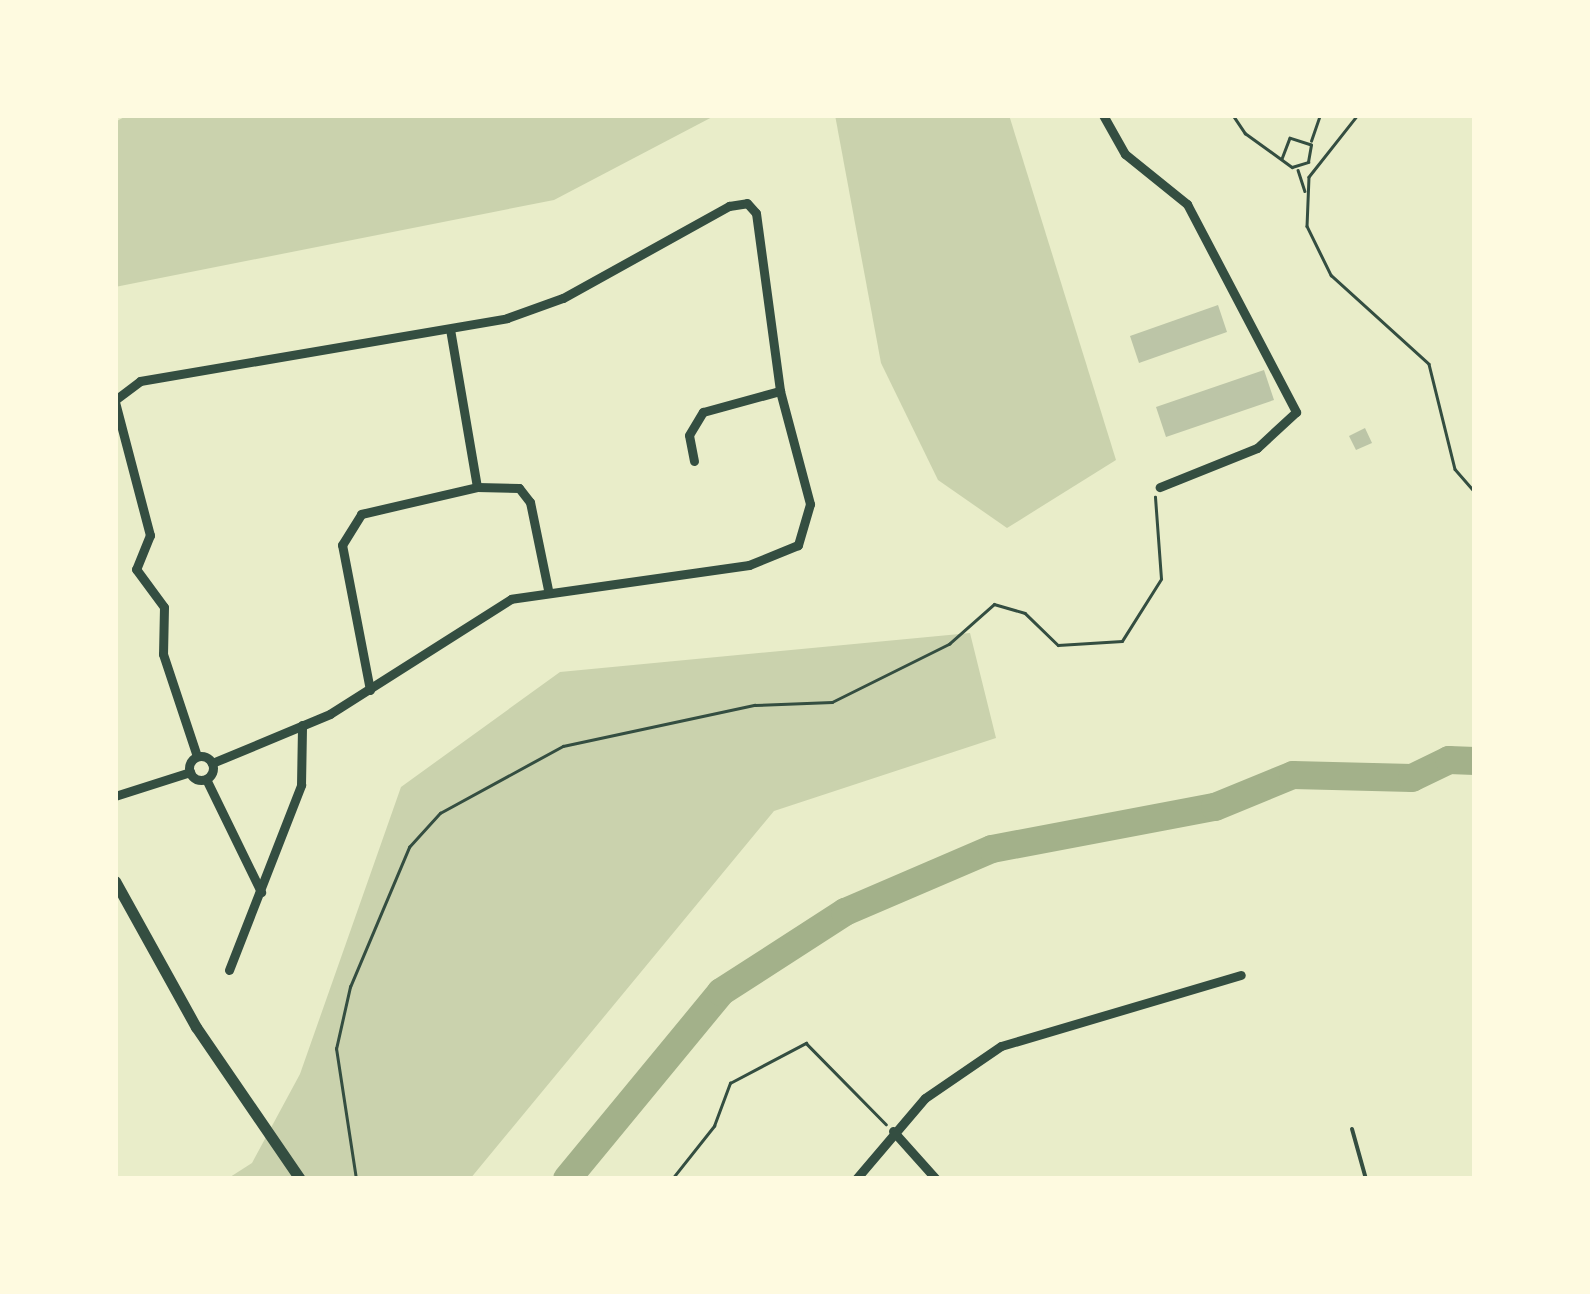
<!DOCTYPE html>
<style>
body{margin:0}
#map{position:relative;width:1590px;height:1294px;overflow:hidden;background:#e9edc9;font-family:Poppins,sans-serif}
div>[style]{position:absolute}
.green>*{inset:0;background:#cad2ad}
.river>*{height:28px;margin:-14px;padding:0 14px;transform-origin:14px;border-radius:14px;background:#a3b18a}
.building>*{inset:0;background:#bcc5a7}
.path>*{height:2.5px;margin:-1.25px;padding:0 1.25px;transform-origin:1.25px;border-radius:1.25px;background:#344e41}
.service>*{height:4px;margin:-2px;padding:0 2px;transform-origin:2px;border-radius:2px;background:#344e41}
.minor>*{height:9px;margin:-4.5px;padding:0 4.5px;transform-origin:4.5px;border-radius:4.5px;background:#344e41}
.minor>.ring{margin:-4.5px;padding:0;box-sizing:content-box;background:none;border:9px solid #344e41;border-radius:50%}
.tertiary>*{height:11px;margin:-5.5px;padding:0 5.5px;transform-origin:5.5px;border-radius:5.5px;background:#344e41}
span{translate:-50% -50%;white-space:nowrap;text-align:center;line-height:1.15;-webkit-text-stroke:8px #fefae0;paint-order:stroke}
.frame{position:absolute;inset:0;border:118px solid #fefae0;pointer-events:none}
</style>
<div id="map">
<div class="green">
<i style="clip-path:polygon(128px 115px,716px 115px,554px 200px,115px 287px,115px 122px)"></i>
<i style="clip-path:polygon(835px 115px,1009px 115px,1116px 460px,1007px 528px,938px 480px,881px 363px)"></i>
<i style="clip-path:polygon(970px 633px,996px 738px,774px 811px,470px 1179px,227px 1179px,252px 1163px,300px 1074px,401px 787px,560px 672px)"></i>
</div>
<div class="river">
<i style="left:567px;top:1179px;width:242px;rotate:-50.5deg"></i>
<i style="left:721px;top:992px;width:148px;rotate:-32.8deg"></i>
<i style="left:845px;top:912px;width:160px;rotate:-23.2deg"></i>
<i style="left:992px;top:849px;width:227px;rotate:-10.7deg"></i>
<i style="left:1215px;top:807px;width:84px;rotate:-22.3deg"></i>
<i style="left:1293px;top:775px;width:119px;rotate:1.4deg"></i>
<i style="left:1412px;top:778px;width:41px;rotate:-25.9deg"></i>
<i style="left:1449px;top:760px;width:26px;rotate:2deg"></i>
</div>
<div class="building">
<i style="clip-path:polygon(1218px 305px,1227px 332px,1139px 363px,1130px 336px)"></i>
<i style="clip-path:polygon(1264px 370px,1274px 400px,1166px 437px,1156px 407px)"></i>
<i style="clip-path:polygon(1365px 428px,1372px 443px,1356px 450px,1349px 436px)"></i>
</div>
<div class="path">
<i style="left:1233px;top:115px;width:22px;rotate:56deg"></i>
<i style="left:1245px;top:133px;width:58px;rotate:35.9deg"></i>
<i style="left:1292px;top:167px;width:17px;rotate:-17deg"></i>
<i style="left:1308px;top:162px;width:17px;rotate:-80deg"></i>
<i style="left:1311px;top:145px;width:22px;rotate:-162deg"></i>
<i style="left:1290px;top:138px;width:22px;rotate:111deg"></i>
<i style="left:1358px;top:115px;width:79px;rotate:128.3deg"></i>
<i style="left:1309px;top:177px;width:49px;rotate:92.3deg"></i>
<i style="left:1307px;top:226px;width:55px;rotate:63.9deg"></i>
<i style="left:1331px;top:275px;width:132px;rotate:42.2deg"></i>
<i style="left:1429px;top:364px;width:108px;rotate:76.1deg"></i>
<i style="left:1455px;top:469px;width:30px;rotate:49deg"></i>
<i style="left:1311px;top:141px;width:28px;rotate:-71deg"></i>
<i style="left:1298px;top:170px;width:22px;rotate:72deg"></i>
<i style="left:356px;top:1179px;width:132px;rotate:-98.7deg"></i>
<i style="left:336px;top:1049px;width:64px;rotate:-77.3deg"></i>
<i style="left:350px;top:987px;width:152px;rotate:-67.1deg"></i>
<i style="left:409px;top:847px;width:46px;rotate:-47.6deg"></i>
<i style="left:440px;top:813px;width:140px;rotate:-28.6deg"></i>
<i style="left:563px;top:746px;width:196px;rotate:-12.1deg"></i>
<i style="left:755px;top:705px;width:77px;rotate:-2.2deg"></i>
<i style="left:832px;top:702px;width:131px;rotate:-26.4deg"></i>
<i style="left:949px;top:644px;width:60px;rotate:-41.6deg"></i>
<i style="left:994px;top:604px;width:32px;rotate:16deg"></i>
<i style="left:1025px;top:613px;width:46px;rotate:44.1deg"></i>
<i style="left:1058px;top:645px;width:64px;rotate:-3.6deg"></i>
<i style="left:1122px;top:641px;width:73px;rotate:-57.8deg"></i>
<i style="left:1161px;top:579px;width:82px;rotate:-94.2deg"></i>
<i style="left:672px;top:1179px;width:68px;rotate:-51.6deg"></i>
<i style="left:714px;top:1126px;width:46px;rotate:-69.6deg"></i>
<i style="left:730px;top:1083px;width:86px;rotate:-27.8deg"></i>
<i style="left:806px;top:1043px;width:114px;rotate:45.4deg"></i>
</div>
<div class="service">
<i style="left:1352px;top:1129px;width:52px;rotate:74.4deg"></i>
</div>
<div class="minor">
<i style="left:1103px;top:115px;width:45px;rotate:60.6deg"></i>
<i style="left:1125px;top:154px;width:80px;rotate:38.9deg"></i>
<i style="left:1187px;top:204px;width:235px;rotate:62.3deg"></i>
<i style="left:1296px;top:412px;width:53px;rotate:137.3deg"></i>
<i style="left:1257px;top:448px;width:105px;rotate:158.1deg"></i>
<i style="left:450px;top:329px;width:160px;rotate:80.3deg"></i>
<i style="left:115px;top:400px;width:31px;rotate:-37deg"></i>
<i style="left:140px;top:381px;width:372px;rotate:-9.7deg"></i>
<i style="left:507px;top:318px;width:59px;rotate:-19.7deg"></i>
<i style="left:563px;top:298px;width:190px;rotate:-29deg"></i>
<i style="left:729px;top:206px;width:18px;rotate:-9deg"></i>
<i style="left:747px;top:203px;width:13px;rotate:48deg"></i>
<i style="left:756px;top:213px;width:180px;rotate:82.3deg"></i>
<i style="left:780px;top:391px;width:117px;rotate:75.1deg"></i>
<i style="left:810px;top:504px;width:43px;rotate:106.3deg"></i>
<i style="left:798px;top:545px;width:53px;rotate:157.8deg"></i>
<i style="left:749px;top:565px;width:240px;rotate:171.9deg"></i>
<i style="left:511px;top:599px;width:214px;rotate:147.6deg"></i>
<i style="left:330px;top:714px;width:128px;rotate:157.4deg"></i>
<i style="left:115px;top:402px;width:138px;rotate:75.3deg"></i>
<i style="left:150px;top:535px;width:37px;rotate:112deg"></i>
<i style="left:136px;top:569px;width:47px;rotate:53.6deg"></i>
<i style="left:164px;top:607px;width:47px;rotate:91.2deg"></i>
<i style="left:163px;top:654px;width:108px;rotate:71.6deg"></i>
<i style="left:694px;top:461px;width:26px;rotate:-101deg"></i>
<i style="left:689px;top:435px;width:27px;rotate:-59deg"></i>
<i style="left:703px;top:412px;width:80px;rotate:-15.3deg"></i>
<i style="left:370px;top:690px;width:148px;rotate:-100.9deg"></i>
<i style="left:342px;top:545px;width:36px;rotate:-58deg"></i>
<i style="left:361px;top:514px;width:119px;rotate:-13.1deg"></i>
<i style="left:477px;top:487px;width:42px;rotate:1.4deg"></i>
<i style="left:519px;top:488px;width:18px;rotate:52deg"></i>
<i style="left:530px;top:502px;width:90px;rotate:78.4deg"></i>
<i class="ring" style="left:189px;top:756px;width:15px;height:15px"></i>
<i style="left:206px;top:779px;width:126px;rotate:64deg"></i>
<i style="left:115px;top:796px;width:79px;rotate:-17.7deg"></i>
<i style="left:229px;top:970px;width:199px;rotate:-68.7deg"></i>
<i style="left:301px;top:785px;width:60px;rotate:-89deg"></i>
<i style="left:893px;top:1131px;width:64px;rotate:48.1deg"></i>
<i style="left:856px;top:1179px;width:106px;rotate:-49.6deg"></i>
<i style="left:925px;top:1098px;width:92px;rotate:-34.4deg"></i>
<i style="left:1001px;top:1046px;width:250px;rotate:-16.5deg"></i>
</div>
<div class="tertiary">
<i style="left:115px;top:881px;width:167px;rotate:61deg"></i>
<i style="left:196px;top:1027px;width:184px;rotate:55.6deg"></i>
</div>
<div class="frame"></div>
</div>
